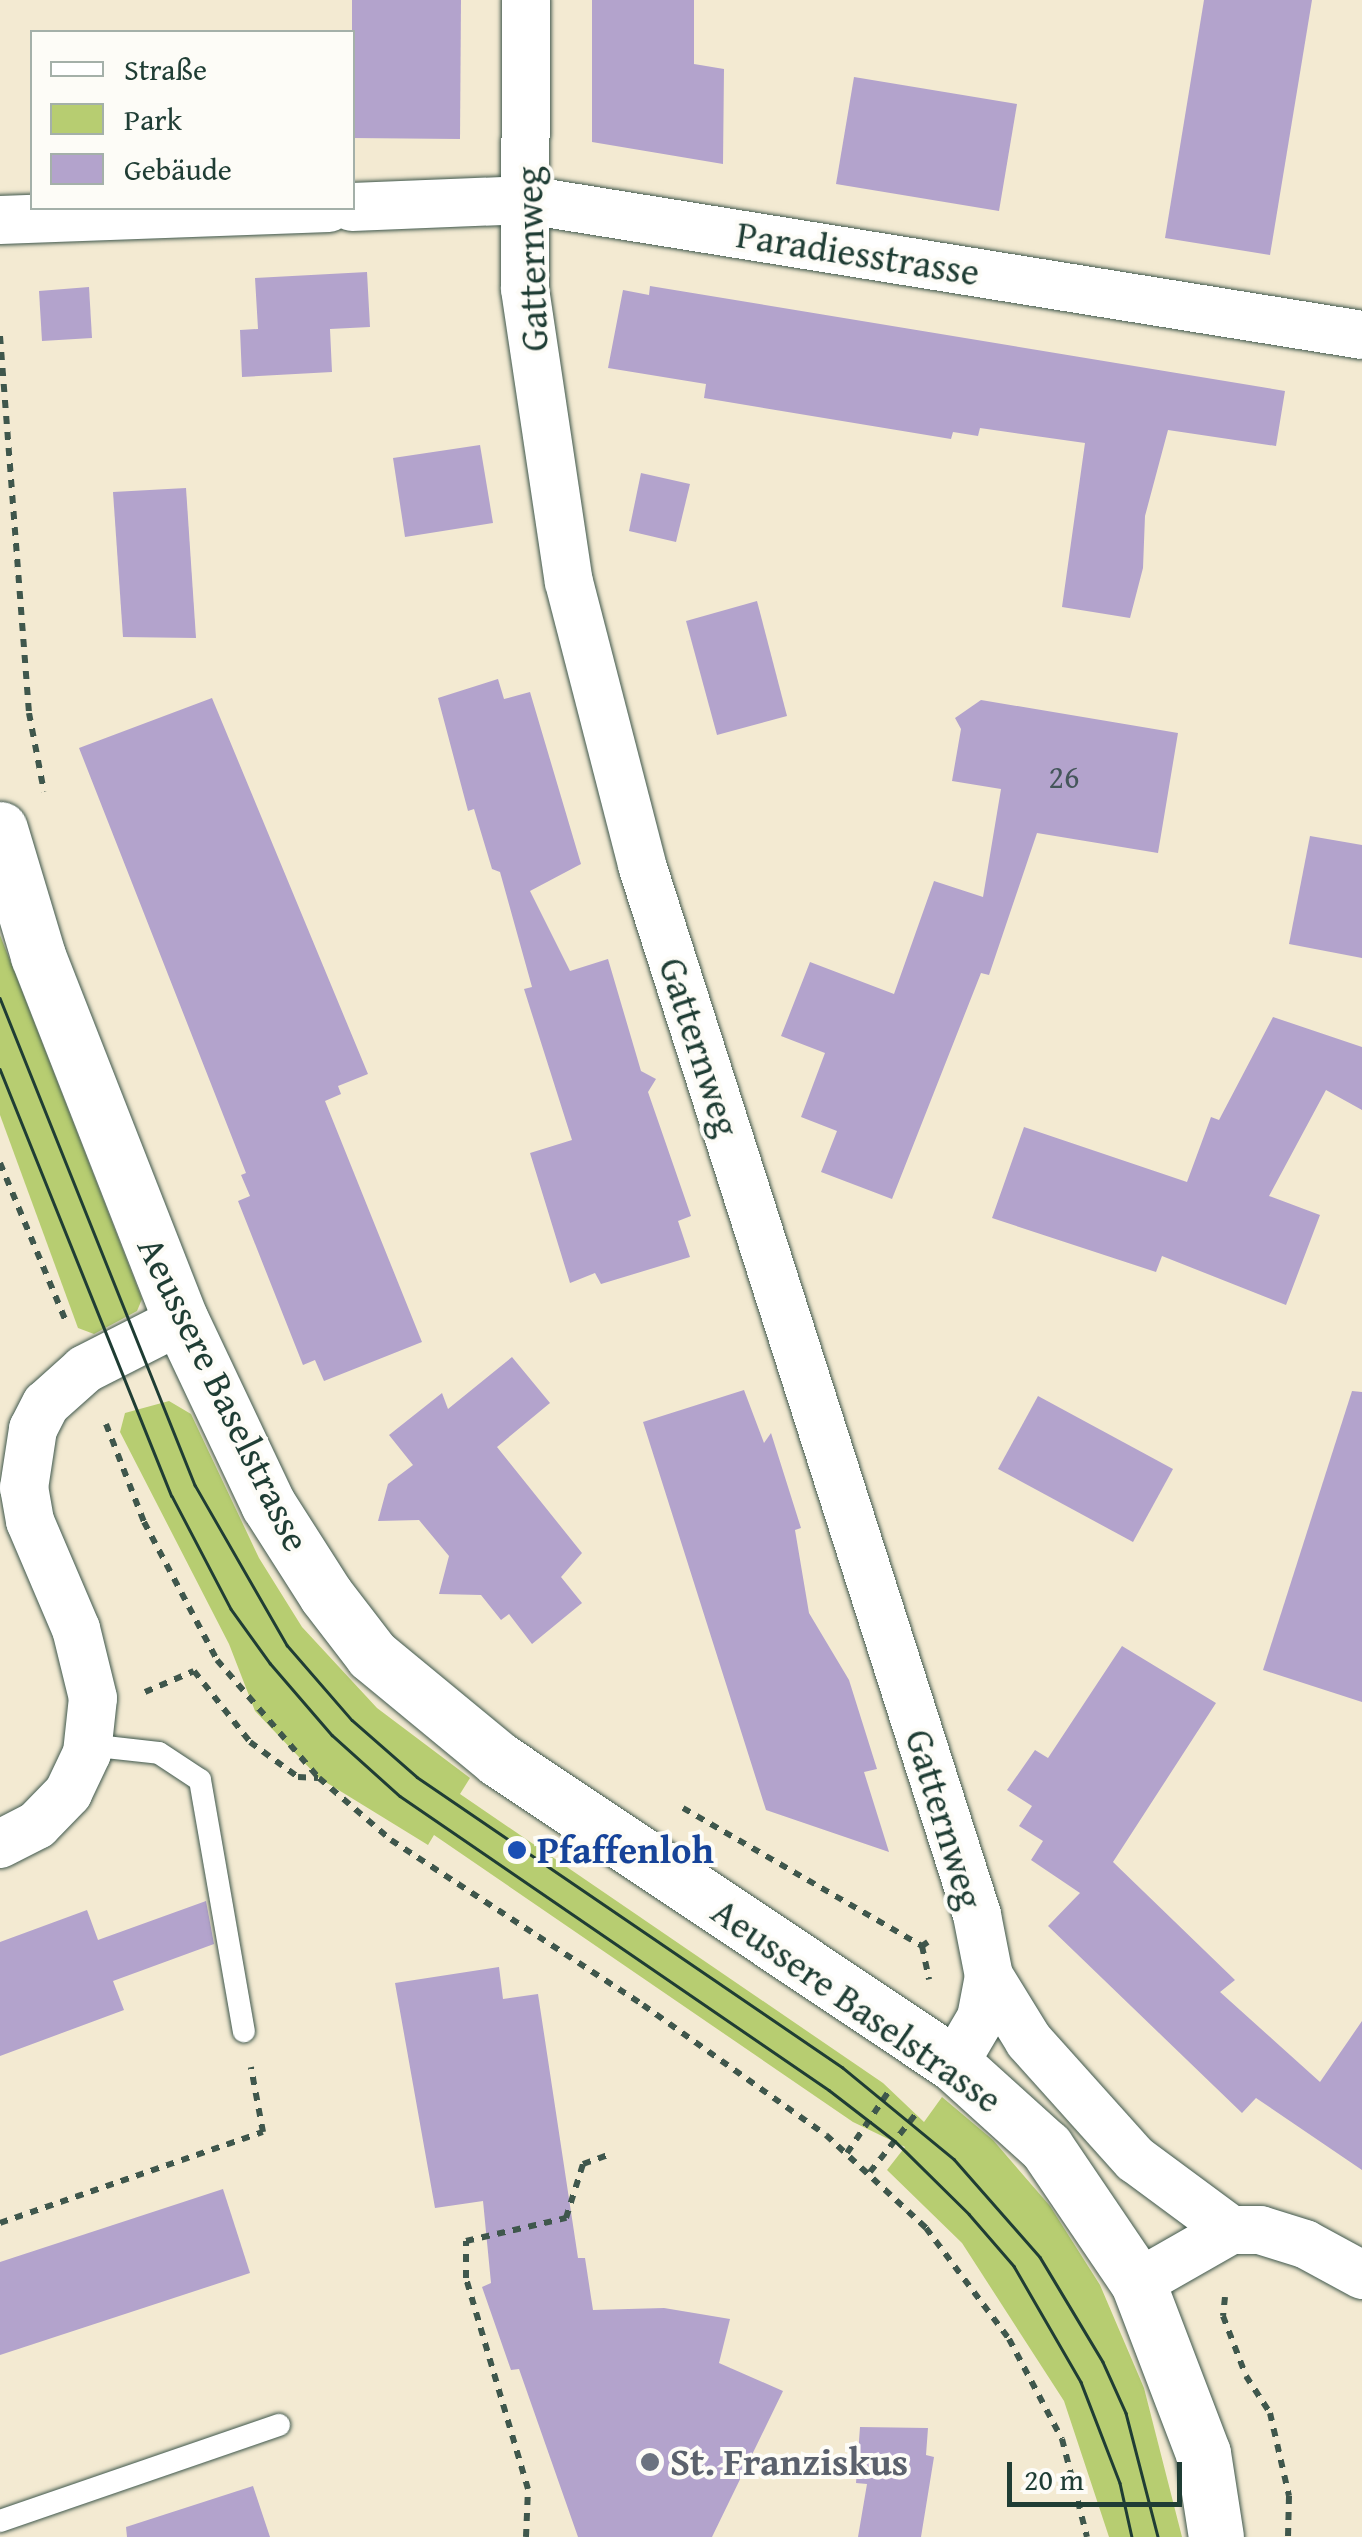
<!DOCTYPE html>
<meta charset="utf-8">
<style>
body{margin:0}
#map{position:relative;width:1362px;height:2537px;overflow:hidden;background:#f3ead2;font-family:"Gentium Book Plus",serif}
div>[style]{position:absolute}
.green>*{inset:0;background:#b7cd71}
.building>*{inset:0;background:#b3a3cc}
.path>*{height:6px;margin-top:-3px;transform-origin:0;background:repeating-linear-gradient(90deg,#3f574c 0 8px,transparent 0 16px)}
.roads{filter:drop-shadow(0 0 2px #3f574c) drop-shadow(0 0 2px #3f574c)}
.lane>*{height:22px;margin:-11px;padding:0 11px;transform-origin:11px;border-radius:11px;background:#fff}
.street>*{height:48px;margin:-24px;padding:0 24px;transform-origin:24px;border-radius:24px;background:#fff}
.secondary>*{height:55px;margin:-27.5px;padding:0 27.5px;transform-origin:27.5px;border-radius:27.5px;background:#fff}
.tram>*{height:2.5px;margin:-1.25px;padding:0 1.25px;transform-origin:1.25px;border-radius:1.25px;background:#1f3d34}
.dots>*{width:28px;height:28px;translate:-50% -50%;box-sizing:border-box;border:5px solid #fdfcf7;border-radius:50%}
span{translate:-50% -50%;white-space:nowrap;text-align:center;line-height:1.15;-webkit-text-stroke:8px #fdfcf7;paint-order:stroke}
.number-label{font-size:32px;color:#44565a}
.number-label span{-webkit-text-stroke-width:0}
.street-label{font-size:38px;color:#1f3d34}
.transit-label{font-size:38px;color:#164399;font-weight:700}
.left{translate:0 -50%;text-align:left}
.worship-label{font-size:38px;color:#5b616d;font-weight:700}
.legend{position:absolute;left:30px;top:30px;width:325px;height:180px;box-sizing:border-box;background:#fdfcf7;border:2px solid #a4b0a9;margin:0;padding:12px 18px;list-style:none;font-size:30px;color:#1f3d34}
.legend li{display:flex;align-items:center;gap:20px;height:50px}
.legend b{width:50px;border:2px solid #a4b0a9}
.scale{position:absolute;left:1007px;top:2462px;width:175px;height:45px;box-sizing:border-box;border:5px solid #1f3d34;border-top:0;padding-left:12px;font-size:30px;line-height:35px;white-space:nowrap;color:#1f3d34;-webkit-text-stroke:8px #fdfcf7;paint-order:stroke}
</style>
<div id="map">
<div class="green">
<i style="clip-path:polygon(0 935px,142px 1299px,137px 1311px,94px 1334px,78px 1328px,0 1115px)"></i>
<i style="clip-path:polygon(169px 1401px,191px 1414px,259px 1558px,302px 1627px,377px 1708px,470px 1778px,460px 1794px,883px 2083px,924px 2122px,942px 2097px,993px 2140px,1050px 2206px,1100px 2285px,1144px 2388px,1182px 2537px,1109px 2537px,1064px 2401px,962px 2243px,887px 2170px,905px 2147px,853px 2122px,434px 1835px,428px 1845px,319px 1778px,255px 1711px,229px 1644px,120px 1432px,125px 1413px)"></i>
</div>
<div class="building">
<i style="clip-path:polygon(352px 0,461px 0,460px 139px,352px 138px)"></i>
<i style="clip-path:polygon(592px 0,694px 0,694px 64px,724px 69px,723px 164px,592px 142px)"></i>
<i style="clip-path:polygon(1204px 0,1312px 0,1270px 255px,1165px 238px)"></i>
<i style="clip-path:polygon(854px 77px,1017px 104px,999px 211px,836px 184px)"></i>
<i style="clip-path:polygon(367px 272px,370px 327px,330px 329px,332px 372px,242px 377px,240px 330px,258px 329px,255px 278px)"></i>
<i style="clip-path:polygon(650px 286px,1285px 391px,1276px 446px,1168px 430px,1145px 516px,1143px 568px,1130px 618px,1062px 607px,1085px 443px,980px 428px,978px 436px,953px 432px,951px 439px,704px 398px,706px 384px,608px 368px,623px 290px,649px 295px)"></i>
<i style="clip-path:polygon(89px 287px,92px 338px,42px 341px,39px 291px)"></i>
<i style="clip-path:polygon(480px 445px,493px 523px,405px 537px,393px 458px)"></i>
<i style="clip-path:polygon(641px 473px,690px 484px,676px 542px,629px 531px)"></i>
<i style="clip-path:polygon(186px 488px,196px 638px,123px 637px,113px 492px)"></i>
<i style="clip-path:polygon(757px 601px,787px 716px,717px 735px,686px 621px)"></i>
<i style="clip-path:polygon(498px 679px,504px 699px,530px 692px,581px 864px,530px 891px,570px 971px,608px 959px,641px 1071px,656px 1079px,648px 1092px,691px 1216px,678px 1221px,690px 1257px,601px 1284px,595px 1273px,570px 1283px,530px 1153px,572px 1140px,524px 989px,532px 987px,500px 872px,492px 869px,474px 809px,468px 811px,438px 698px)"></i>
<i style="clip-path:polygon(212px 698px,368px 1074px,338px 1086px,341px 1094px,325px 1101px,422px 1342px,324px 1381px,315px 1360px,303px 1365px,238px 1201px,250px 1196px,241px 1175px,246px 1173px,79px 748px)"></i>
<i style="clip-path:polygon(981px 700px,1178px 733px,1158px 853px,1037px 833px,989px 975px,981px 973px,892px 1199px,821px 1172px,837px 1131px,801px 1117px,825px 1053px,781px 1036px,810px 962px,894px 994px,934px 881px,983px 897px,1001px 789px,952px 781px,961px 729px,955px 718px)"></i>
<i style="clip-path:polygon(1310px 836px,1362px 845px,1362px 958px,1289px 944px)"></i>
<i style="clip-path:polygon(1273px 1017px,1362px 1047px,1362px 1110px,1326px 1090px,1269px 1196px,1320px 1215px,1286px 1305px,1162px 1256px,1156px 1272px,992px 1218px,1024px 1127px,1187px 1182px,1211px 1117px,1219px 1120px)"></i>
<i style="clip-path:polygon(512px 1357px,550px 1403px,497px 1447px,582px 1553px,561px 1577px,582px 1603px,532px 1644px,509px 1614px,501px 1620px,481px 1595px,439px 1594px,449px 1556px,419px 1520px,378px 1521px,388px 1484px,413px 1465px,389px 1435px,442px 1393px,448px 1409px)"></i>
<i style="clip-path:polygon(744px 1390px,764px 1443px,771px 1433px,801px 1528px,795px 1530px,809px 1613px,849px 1680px,877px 1769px,864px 1772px,889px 1852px,766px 1810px,643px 1422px)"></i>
<i style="clip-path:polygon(1352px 1391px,1362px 1392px,1362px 1702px,1263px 1670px)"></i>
<i style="clip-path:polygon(1038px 1396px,1173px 1469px,1133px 1542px,998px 1469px)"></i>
<i style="clip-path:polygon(1122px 1646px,1216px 1703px,1113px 1862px,1235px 1980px,1220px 1992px,1320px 2082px,1362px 2021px,1362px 2170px,1256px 2098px,1242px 2113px,1048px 1926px,1080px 1893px,1031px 1860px,1043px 1841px,1019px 1826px,1032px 1806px,1007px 1790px,1035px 1750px,1048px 1758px)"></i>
<i style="clip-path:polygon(206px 1901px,214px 1944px,113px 1981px,124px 2010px,0 2056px,0 1942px,87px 1910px,98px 1940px)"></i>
<i style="clip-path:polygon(499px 1967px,503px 1999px,538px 1994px,578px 2258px,585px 2258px,593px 2310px,664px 2308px,730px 2319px,719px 2363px,783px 2391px,712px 2537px,578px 2537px,519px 2369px,511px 2370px,482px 2287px,491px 2283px,483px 2201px,435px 2208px,395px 1983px)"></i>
<i style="clip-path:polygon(223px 2189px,250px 2273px,0 2355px,0 2262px)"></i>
<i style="clip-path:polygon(860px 2427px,928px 2428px,926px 2455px,934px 2457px,921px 2537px,858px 2537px,867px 2484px,856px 2483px)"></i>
<i style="clip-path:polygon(253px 2486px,270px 2537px,127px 2537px,126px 2527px)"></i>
</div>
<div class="path">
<i style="left:0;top:336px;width:378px;rotate:85.6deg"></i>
<i style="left:29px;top:713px;width:80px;rotate:79.2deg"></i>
<i style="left:0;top:1163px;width:169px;rotate:67.4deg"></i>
<i style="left:106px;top:1424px;width:105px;rotate:68.8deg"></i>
<i style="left:144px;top:1522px;width:156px;rotate:62.1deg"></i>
<i style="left:217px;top:1660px;width:156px;rotate:49.2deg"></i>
<i style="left:319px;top:1778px;width:95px;rotate:40.7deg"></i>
<i style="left:391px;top:1840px;width:301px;rotate:33.2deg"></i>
<i style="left:643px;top:2005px;width:224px;rotate:35.4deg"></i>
<i style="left:826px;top:2135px;width:137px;rotate:42.9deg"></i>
<i style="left:926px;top:2228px;width:139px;rotate:53.2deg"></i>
<i style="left:1009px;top:2339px;width:113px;rotate:62.1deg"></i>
<i style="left:1062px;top:2439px;width:101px;rotate:75.7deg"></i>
<i style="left:145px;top:1692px;width:53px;rotate:-23.2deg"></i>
<i style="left:194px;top:1671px;width:90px;rotate:51.7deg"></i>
<i style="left:250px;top:1742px;width:59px;rotate:36.1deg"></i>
<i style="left:298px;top:1777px;width:20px;rotate:3deg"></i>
<i style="left:683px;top:1808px;width:276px;rotate:30deg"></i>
<i style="left:922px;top:1946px;width:7px;rotate:-34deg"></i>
<i style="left:922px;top:1946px;width:34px;rotate:78deg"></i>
<i style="left:847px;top:2153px;width:78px;rotate:-55.9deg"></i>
<i style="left:870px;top:2172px;width:79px;rotate:-51.7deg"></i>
<i style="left:0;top:2223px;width:278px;rotate:-19.1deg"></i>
<i style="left:263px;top:2132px;width:66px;rotate:-100.5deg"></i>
<i style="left:1225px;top:2297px;width:19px;rotate:96deg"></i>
<i style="left:1223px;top:2316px;width:64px;rotate:69deg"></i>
<i style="left:1246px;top:2376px;width:44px;rotate:57deg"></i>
<i style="left:1270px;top:2413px;width:85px;rotate:77.1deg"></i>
<i style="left:1289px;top:2496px;width:41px;rotate:91.4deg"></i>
<i style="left:526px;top:2537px;width:48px;rotate:-87.6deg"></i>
<i style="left:528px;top:2489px;width:220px;rotate:-106.4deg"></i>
<i style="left:466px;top:2278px;width:37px;rotate:-90deg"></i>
<i style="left:466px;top:2241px;width:103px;rotate:-13deg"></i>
<i style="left:566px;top:2218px;width:57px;rotate:-72.5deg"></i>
<i style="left:583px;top:2164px;width:29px;rotate:-20deg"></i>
</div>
<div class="roads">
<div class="lane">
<i style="left:88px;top:1745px;width:71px;rotate:6.4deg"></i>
<i style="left:159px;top:1753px;width:49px;rotate:33.4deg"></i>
<i style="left:200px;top:1780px;width:255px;rotate:80.1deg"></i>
<i style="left:0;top:2521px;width:295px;rotate:-19deg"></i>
</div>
<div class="street">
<i style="left:526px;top:0;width:289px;rotate:90.2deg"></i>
<i style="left:525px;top:289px;width:296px;rotate:81.5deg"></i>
<i style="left:569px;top:582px;width:292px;rotate:75.5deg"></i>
<i style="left:642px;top:865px;width:1102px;rotate:72.3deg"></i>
<i style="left:977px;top:1915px;width:62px;rotate:78.9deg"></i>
<i style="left:989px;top:1976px;width:43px;rotate:100.8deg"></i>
<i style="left:981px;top:2018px;width:53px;rotate:120.4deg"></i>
<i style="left:352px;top:207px;width:175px;rotate:-2.3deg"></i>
<i style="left:527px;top:200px;width:846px;rotate:9.18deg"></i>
<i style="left:0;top:220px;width:329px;rotate:-2.1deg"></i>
<i style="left:0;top:1844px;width:42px;rotate:-27.2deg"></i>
<i style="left:37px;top:1825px;width:45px;rotate:-45.9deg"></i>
<i style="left:68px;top:1793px;width:44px;rotate:-64.6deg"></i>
<i style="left:87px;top:1753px;width:55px;rotate:-83.8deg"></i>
<i style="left:93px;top:1698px;width:71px;rotate:-103.8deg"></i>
<i style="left:76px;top:1629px;width:117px;rotate:-113.1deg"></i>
<i style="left:30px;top:1521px;width:34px;rotate:-100deg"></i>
<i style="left:24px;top:1488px;width:60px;rotate:-81.3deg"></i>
<i style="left:33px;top:1429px;width:28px;rotate:-63deg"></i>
<i style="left:46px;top:1404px;width:52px;rotate:-41.9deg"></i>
<i style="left:85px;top:1369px;width:108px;rotate:-27deg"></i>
<i style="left:989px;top:1976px;width:76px;rotate:58.4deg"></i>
<i style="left:1029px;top:2041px;width:159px;rotate:48.1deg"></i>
<i style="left:1135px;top:2159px;width:119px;rotate:36.5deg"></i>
<i style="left:1138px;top:2283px;width:107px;rotate:-29.7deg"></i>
<i style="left:1231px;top:2230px;width:29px"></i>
<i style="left:1260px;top:2230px;width:47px;rotate:17.3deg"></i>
<i style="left:1305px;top:2244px;width:65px;rotate:28.5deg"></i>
</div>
<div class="secondary">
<i style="left:0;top:829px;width:133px;rotate:73.3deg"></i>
<i style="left:38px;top:956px;width:391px;rotate:68.6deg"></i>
<i style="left:181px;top:1320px;width:204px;rotate:64.7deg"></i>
<i style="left:268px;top:1504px;width:108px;rotate:57.5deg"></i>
<i style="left:326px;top:1595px;width:76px;rotate:52.5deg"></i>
<i style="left:372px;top:1655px;width:163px;rotate:39.5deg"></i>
<i style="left:498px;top:1759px;width:549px;rotate:33.78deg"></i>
<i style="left:954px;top:2064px;width:124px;rotate:42.1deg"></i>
<i style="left:1046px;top:2147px;width:164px;rotate:55.9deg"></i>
<i style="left:1138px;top:2283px;width:182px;rotate:69.1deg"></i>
<i style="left:1203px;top:2453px;width:85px;rotate:81.2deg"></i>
</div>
</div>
<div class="tram">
<i style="left:0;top:998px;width:525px;rotate:68.18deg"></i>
<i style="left:195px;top:1485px;width:185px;rotate:60.1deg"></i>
<i style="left:287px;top:1645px;width:99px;rotate:49.1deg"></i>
<i style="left:352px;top:1720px;width:86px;rotate:41.2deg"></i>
<i style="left:417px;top:1777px;width:515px;rotate:34.31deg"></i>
<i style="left:842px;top:2067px;width:145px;rotate:39.4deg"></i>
<i style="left:954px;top:2159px;width:130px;rotate:48.7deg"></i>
<i style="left:1040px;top:2257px;width:122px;rotate:59deg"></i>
<i style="left:1103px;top:2362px;width:56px;rotate:65.7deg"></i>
<i style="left:1126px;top:2413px;width:128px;rotate:75.5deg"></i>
<i style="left:0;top:1069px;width:460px;rotate:68.1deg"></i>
<i style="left:172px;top:1496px;width:127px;rotate:62.4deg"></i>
<i style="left:231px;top:1609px;width:67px;rotate:54.2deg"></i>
<i style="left:270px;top:1663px;width:95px;rotate:49.3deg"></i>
<i style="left:332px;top:1735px;width:91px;rotate:41.9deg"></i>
<i style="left:400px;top:1796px;width:520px;rotate:34.42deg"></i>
<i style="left:829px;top:2090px;width:83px;rotate:37.7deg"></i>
<i style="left:895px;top:2141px;width:104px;rotate:44.6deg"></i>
<i style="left:969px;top:2214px;width:69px;rotate:49.1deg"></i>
<i style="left:1014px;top:2266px;width:134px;rotate:60deg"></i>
<i style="left:1081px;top:2382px;width:108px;rotate:68.9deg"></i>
<i style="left:1120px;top:2483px;width:55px;rotate:77.5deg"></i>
</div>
<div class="dots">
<i style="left:517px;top:1850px;background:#1a4fb4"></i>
<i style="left:650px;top:2462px;background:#6b7280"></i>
</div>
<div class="number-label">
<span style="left:1064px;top:777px">26</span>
</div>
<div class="street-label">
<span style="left:858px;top:253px;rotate:9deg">Paradiesstrasse</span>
<span style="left:531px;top:259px;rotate:-92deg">Gatternweg</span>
<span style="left:700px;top:1047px;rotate:72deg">Gatternweg</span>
<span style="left:224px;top:1394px;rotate:64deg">Aeussere Baselstrasse</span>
<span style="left:945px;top:1819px;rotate:73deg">Gatternweg</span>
<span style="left:857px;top:2005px;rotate:35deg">Aeussere Baselstrasse</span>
</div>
<div class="transit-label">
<span class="left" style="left:537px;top:1850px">Pfaffenloh</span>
</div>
<div class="worship-label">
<span class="left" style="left:670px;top:2462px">St. Franziskus</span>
</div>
<ul class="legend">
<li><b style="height:12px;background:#fff"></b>Straße</li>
<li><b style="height:28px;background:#b7cd71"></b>Park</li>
<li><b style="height:28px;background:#b3a3cc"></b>Gebäude</li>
</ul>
<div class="scale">20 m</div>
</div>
